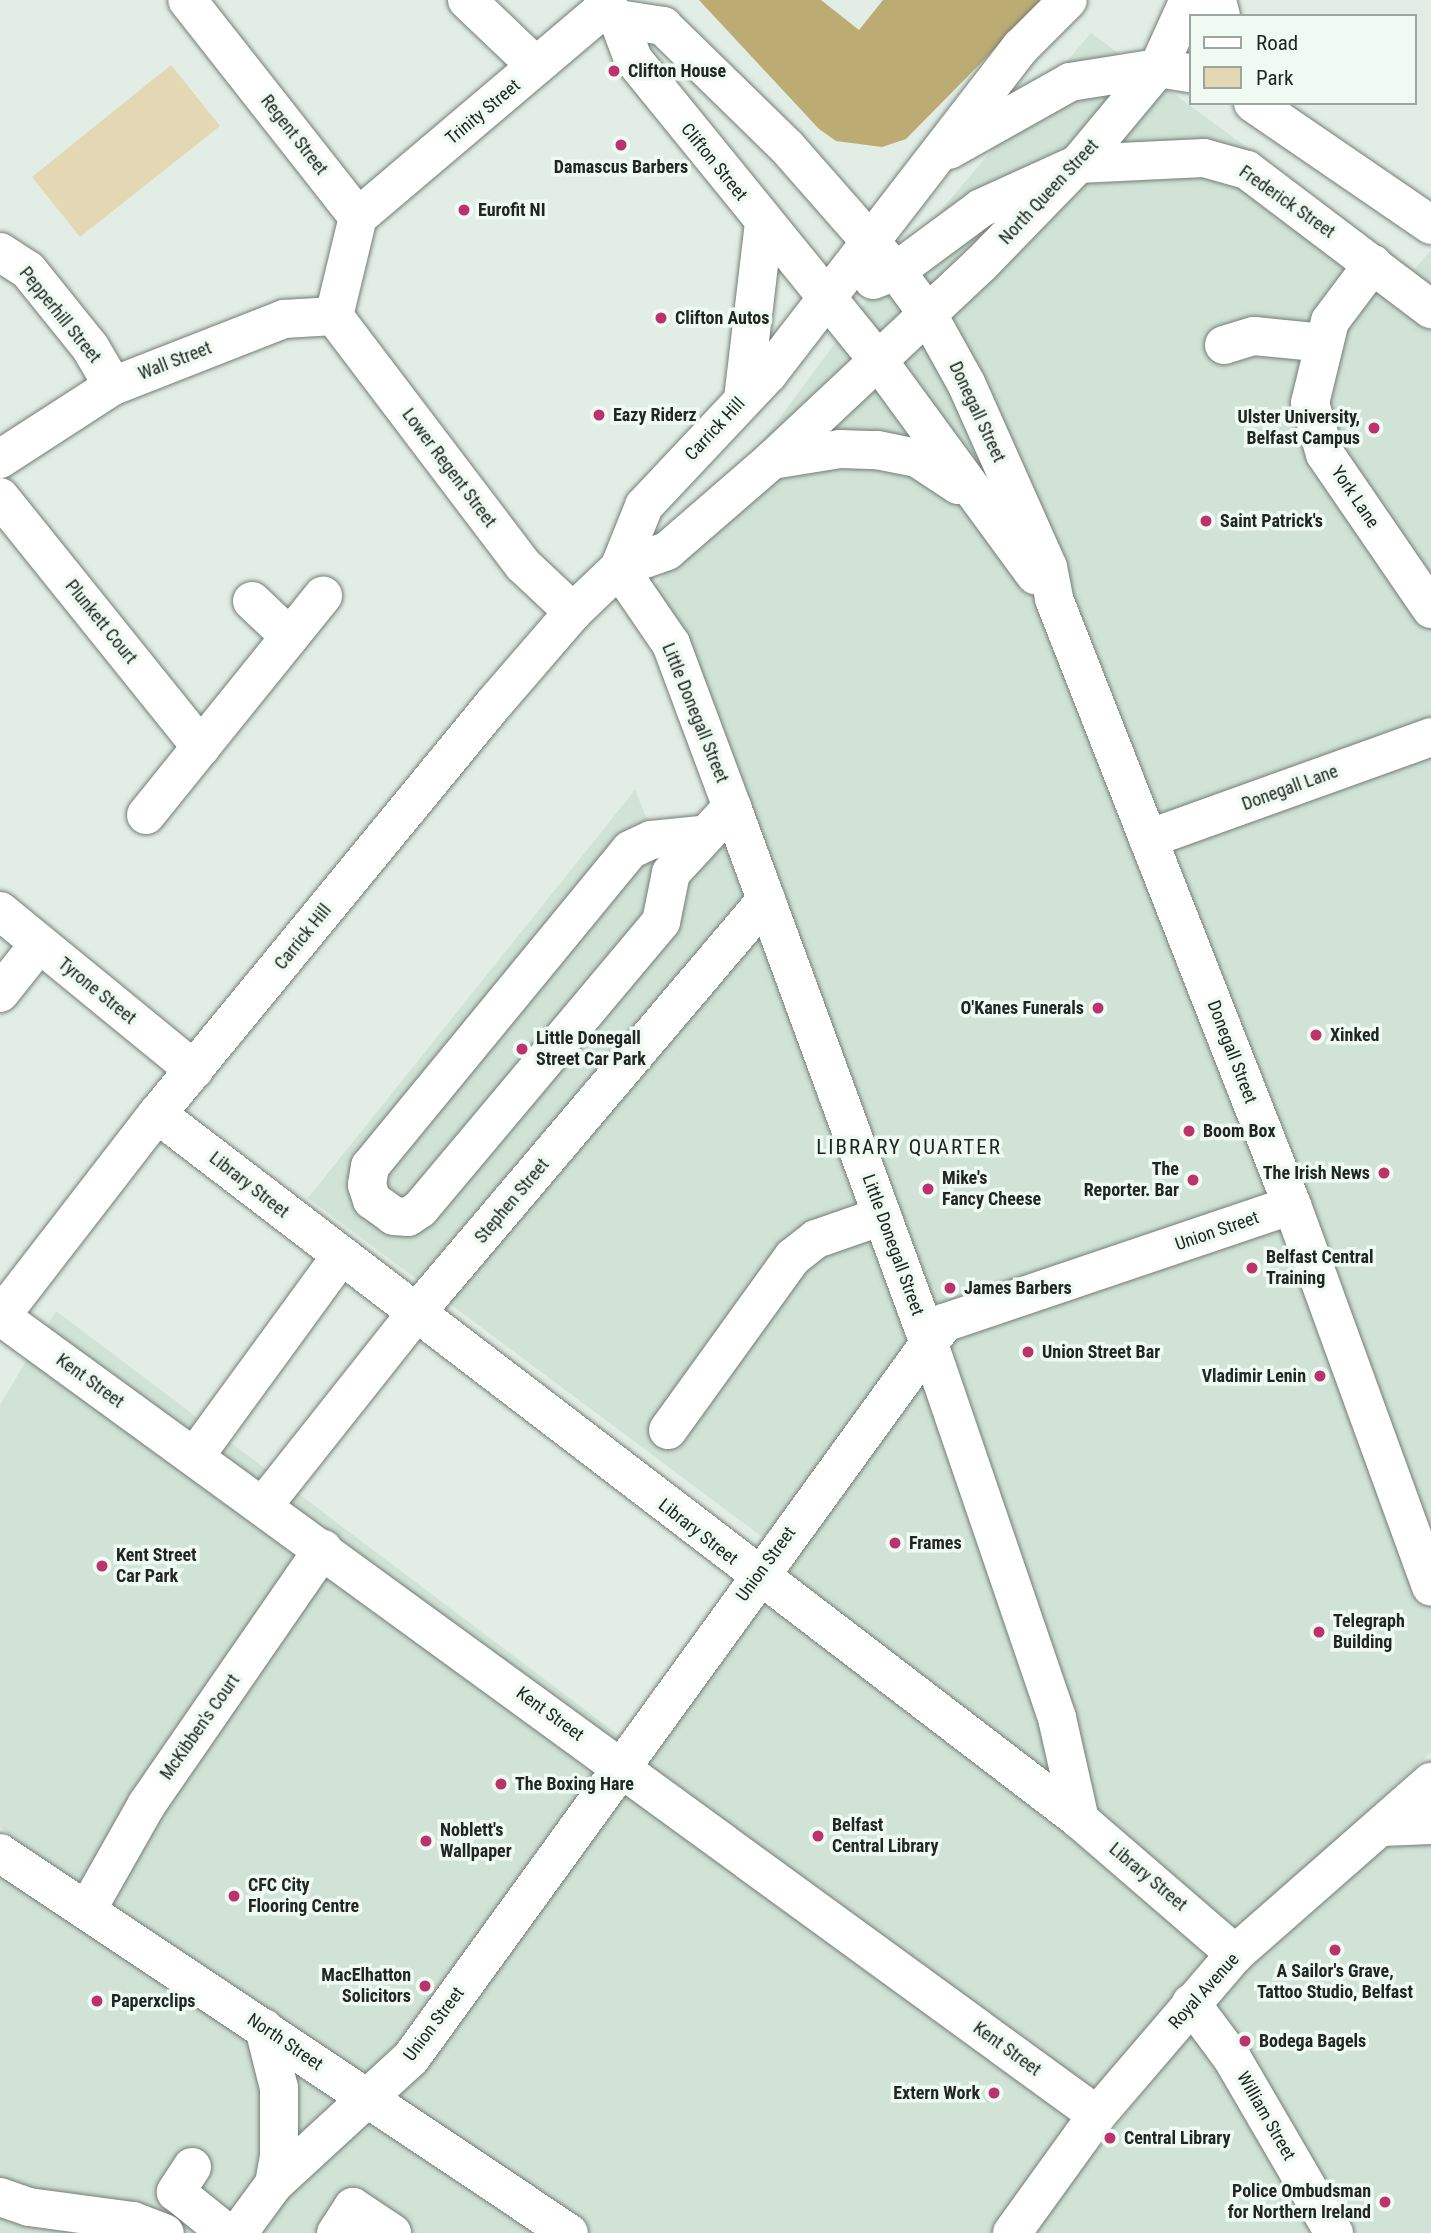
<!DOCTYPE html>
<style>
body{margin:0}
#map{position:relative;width:1431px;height:2233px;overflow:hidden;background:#e1ede5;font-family:"Roboto Condensed",sans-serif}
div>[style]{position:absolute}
.built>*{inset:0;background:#d0e3d6}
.green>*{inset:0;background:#e3d8b3}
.forest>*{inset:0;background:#bcac74}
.roads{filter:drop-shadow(0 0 2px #737d76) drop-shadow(0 0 2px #737d76)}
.minor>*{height:38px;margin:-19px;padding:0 19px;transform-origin:19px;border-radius:19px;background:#fff}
.major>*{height:38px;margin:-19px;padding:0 19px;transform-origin:19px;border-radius:19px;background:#fff}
.dots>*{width:19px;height:19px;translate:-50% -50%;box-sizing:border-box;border:4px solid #eefaf2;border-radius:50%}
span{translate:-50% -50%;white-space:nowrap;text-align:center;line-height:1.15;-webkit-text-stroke:7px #eefaf2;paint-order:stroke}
.poi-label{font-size:18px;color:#212623;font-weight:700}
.left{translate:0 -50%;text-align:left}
.right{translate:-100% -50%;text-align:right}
.street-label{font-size:18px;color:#212623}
.quarter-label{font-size:21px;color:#212623;letter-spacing:2px}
.legend{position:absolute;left:1189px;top:14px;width:228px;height:91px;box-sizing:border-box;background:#eefaf2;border:2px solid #9ca59f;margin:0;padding:9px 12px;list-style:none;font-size:21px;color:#212623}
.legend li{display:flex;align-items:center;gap:14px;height:35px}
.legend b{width:35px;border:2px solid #9ca59f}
</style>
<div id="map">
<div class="built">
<i style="clip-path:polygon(1091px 33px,1414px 270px,1431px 250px,1431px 1752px,1197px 1971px,991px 2233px,0 2233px,0 1866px,17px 1839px,0 1827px,0 1405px,56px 1311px,645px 1755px,796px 1562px,308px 1198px,635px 790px,653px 834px,716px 813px,644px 601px,882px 280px)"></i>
<i style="clip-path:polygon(1431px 1808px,1431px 2233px,1029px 2233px,1231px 1984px)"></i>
</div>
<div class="green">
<i style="clip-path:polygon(171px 65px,220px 126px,80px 237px,32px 177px)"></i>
</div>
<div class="forest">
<i style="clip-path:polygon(699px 0,821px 0,859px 30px,883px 0,1043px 0,906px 139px,882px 147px,836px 141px,819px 129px)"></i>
</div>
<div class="roads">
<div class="minor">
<i style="left:467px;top:0;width:95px;rotate:43.7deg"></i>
<i style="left:358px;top:217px;width:326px;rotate:-40.3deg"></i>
<i style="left:0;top:252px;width:33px;rotate:33deg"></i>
<i style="left:28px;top:270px;width:99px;rotate:51.2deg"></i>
<i style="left:90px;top:347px;width:45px;rotate:59.5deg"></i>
<i style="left:1373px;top:264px;width:71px;rotate:127deg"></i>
<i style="left:1330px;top:321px;width:84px;rotate:103.7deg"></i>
<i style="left:1310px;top:403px;width:53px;rotate:73.6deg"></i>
<i style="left:1325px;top:454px;width:188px;rotate:55.6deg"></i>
<i style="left:334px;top:316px;width:313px;rotate:52.8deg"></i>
<i style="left:523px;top:565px;width:69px;rotate:43.2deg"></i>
<i style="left:1224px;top:345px;width:31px;rotate:-17deg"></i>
<i style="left:1254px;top:336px;width:70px;rotate:5.7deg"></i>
<i style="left:0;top:459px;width:135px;rotate:-32.9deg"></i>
<i style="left:113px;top:386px;width:184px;rotate:-21.4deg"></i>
<i style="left:284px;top:319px;width:50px;rotate:-3.4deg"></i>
<i style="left:334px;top:316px;width:102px;rotate:-76.4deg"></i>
<i style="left:358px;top:217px;width:276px;rotate:-128.2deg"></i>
<i style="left:0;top:497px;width:321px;rotate:51.2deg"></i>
<i style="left:619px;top:568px;width:92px;rotate:55.6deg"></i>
<i style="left:671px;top:644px;width:174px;rotate:69.5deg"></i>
<i style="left:732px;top:807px;width:569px;rotate:69.84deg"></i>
<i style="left:928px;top:1341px;width:398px;rotate:71.1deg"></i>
<i style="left:1057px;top:1718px;width:105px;rotate:77.3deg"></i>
<i style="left:252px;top:601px;width:52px;rotate:43.5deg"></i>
<i style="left:146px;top:815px;width:282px;rotate:-51.1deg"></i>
<i style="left:701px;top:835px;width:50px;rotate:174.3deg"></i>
<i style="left:651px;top:840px;width:23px;rotate:155deg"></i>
<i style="left:630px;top:850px;width:409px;rotate:129.4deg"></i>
<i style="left:370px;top:1166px;width:19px;rotate:99deg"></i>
<i style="left:367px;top:1185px;width:16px;rotate:72deg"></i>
<i style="left:372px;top:1200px;width:27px;rotate:36deg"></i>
<i style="left:394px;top:1216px;width:14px;rotate:4deg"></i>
<i style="left:408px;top:1217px;width:14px;rotate:-34deg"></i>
<i style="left:420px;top:1209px;width:375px;rotate:-50deg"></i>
<i style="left:661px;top:922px;width:50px;rotate:-78.5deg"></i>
<i style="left:671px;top:873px;width:90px;rotate:-47.3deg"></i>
<i style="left:1148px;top:839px;width:301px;rotate:-19.8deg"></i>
<i style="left:0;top:911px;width:251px;rotate:39.3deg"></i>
<i style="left:0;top:993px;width:63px;rotate:-51.5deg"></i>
<i style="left:157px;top:1114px;width:1162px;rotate:37.41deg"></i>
<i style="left:1080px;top:1820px;width:205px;rotate:40.8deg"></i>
<i style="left:0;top:1316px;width:1357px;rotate:36.07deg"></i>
<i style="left:668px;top:1430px;width:213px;rotate:-54.2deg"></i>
<i style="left:793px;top:1257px;width:29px;rotate:-38deg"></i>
<i style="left:816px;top:1239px;width:70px;rotate:-19.2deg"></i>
<i style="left:195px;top:1456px;width:248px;rotate:-53.9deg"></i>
<i style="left:263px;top:1506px;width:245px;rotate:-51.6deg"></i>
<i style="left:415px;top:1314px;width:543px;rotate:-49.71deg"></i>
<i style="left:1382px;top:1827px;width:49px;rotate:-2.3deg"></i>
<i style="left:87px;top:1910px;width:122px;rotate:-60.5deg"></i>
<i style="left:147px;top:1804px;width:310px;rotate:-55.4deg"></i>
<i style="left:1191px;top:2003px;width:69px;rotate:53.3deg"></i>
<i style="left:1232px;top:2058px;width:203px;rotate:59.8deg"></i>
<i style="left:264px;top:2028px;width:62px;rotate:76deg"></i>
<i style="left:279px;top:2088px;width:68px;rotate:90deg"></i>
<i style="left:279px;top:2156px;width:28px;rotate:100deg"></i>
<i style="left:192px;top:2167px;width:30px;rotate:123deg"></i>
<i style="left:176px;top:2192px;width:65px;rotate:38.8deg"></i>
<i style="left:0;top:2197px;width:31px;rotate:19deg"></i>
<i style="left:29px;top:2207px;width:105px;rotate:7.7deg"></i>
<i style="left:133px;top:2221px;width:34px;rotate:21deg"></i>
<i style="left:238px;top:2233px;width:61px;rotate:-53.7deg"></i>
<i style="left:274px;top:2184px;width:186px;rotate:-42.6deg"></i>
<i style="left:411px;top:2058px;width:908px;rotate:-54.05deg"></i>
<i style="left:944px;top:1323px;width:367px;rotate:-18.7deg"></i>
<i style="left:336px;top:2233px;width:31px;rotate:-57deg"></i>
<i style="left:353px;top:2207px;width:47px;rotate:33.7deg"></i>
</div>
<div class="major">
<i style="left:1217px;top:0;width:16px;rotate:76deg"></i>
<i style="left:603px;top:2px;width:23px;rotate:49deg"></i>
<i style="left:618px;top:19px;width:43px;rotate:69.4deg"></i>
<i style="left:633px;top:59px;width:387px;rotate:50.9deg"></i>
<i style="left:877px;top:359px;width:268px;rotate:53.8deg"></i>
<i style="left:618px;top:19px;width:46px;rotate:8.8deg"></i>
<i style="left:663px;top:26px;width:173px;rotate:44.3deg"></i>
<i style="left:787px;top:147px;width:165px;rotate:48.7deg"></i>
<i style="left:896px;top:271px;width:52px;rotate:53.6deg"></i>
<i style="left:927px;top:313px;width:80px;rotate:60.9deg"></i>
<i style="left:966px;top:383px;width:201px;rotate:66deg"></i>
<i style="left:1048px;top:567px;width:33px;rotate:79deg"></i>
<i style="left:1054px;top:599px;width:651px;rotate:68.56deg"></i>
<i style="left:1292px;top:1205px;width:406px;rotate:70deg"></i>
<i style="left:1253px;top:103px;width:216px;rotate:34.4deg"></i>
<i style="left:949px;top:150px;width:139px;rotate:-29.3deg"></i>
<i style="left:1070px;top:82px;width:89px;rotate:-9deg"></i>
<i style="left:1158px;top:68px;width:33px;rotate:9deg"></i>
<i style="left:873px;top:280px;width:25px;rotate:-21deg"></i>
<i style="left:896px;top:271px;width:106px;rotate:-36.5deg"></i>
<i style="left:981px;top:208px;width:107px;rotate:-24.4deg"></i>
<i style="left:1078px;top:164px;width:126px;rotate:-2.7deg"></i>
<i style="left:1204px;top:158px;width:45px;rotate:15.6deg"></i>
<i style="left:1247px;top:170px;width:231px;rotate:37.1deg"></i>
<i style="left:743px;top:399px;width:177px;rotate:-83.2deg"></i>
<i style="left:772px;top:460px;width:69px;rotate:-9.2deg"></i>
<i style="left:840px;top:449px;width:37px;rotate:2deg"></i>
<i style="left:877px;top:450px;width:41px;rotate:11.3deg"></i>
<i style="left:917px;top:458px;width:49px;rotate:33.4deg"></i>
<i style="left:619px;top:568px;width:51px;rotate:-19.5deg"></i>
<i style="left:667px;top:551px;width:139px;rotate:-40.9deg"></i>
<i style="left:772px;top:460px;width:287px;rotate:-43.2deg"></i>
<i style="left:981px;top:264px;width:139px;rotate:-45.9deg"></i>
<i style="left:1078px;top:164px;width:125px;rotate:-50.2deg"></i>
<i style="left:1158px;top:68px;width:75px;rotate:-65.5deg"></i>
<i style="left:0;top:1317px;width:257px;rotate:-52.3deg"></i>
<i style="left:157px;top:1114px;width:528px;rotate:-50.61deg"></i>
<i style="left:492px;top:706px;width:124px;rotate:-49.2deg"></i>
<i style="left:573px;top:612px;width:64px;rotate:-43.7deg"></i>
<i style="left:619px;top:568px;width:67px;rotate:-68deg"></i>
<i style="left:644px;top:506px;width:181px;rotate:-46.8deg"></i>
<i style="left:768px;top:374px;width:413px;rotate:-52.3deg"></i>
<i style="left:1021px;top:47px;width:66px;rotate:-45deg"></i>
<i style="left:0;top:1853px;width:684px;rotate:33.74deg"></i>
<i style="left:1012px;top:2233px;width:145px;rotate:-54.2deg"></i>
<i style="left:1097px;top:2115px;width:212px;rotate:-49.4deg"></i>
<i style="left:1235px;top:1954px;width:261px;rotate:-41.3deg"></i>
</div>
</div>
<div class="dots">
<i style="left:614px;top:71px;background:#bc326b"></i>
<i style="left:621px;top:145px;background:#bc326b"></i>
<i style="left:464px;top:210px;background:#bc326b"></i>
<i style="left:661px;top:318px;background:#bc326b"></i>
<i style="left:599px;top:415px;background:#bc326b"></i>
<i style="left:1374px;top:428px;background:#bc326b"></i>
<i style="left:1206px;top:521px;background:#bc326b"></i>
<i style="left:1098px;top:1008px;background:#bc326b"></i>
<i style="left:1316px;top:1035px;background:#bc326b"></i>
<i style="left:522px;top:1049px;background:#bc326b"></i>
<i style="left:1189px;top:1131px;background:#bc326b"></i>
<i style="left:1384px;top:1173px;background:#bc326b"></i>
<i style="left:1193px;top:1180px;background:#bc326b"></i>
<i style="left:928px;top:1189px;background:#bc326b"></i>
<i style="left:1252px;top:1268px;background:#bc326b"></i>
<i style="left:950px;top:1288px;background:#bc326b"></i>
<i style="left:1028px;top:1352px;background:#bc326b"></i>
<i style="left:1320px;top:1376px;background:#bc326b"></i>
<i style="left:895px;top:1543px;background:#bc326b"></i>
<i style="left:102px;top:1566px;background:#bc326b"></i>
<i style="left:1319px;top:1632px;background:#bc326b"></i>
<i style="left:501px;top:1784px;background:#bc326b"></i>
<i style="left:818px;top:1836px;background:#bc326b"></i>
<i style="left:426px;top:1841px;background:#bc326b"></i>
<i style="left:234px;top:1896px;background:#bc326b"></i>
<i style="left:1335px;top:1950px;background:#bc326b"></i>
<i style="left:425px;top:1986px;background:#bc326b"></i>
<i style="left:97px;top:2001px;background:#bc326b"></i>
<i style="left:1245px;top:2041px;background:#bc326b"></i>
<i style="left:994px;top:2093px;background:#bc326b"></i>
<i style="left:1110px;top:2138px;background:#bc326b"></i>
<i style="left:1385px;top:2202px;background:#bc326b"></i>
</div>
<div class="poi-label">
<span class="left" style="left:628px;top:71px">Clifton House</span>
<span style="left:621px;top:167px">Damascus Barbers</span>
<span class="left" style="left:478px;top:210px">Eurofit NI</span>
<span class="left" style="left:675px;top:318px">Clifton Autos</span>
<span class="left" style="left:613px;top:415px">Eazy Riderz</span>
<span class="right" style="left:1360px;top:428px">Ulster University,<br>Belfast Campus</span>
<span class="left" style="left:1220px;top:521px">Saint Patrick's</span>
<span class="right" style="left:1084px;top:1008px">O'Kanes Funerals</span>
<span class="left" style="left:1330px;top:1035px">Xinked</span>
<span class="left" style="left:536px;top:1049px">Little Donegall<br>Street Car Park</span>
<span class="left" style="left:1203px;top:1131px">Boom Box</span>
<span class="right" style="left:1179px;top:1180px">The<br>Reporter. Bar</span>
<span class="right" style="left:1370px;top:1173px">The Irish News</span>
<span class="left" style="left:942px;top:1189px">Mike's<br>Fancy Cheese</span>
<span class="left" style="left:1266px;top:1268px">Belfast Central<br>Training</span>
<span class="left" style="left:964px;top:1288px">James Barbers</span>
<span class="left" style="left:1042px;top:1352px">Union Street Bar</span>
<span class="right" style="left:1306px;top:1376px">Vladimir Lenin</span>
<span class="left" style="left:909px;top:1543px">Frames</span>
<span class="left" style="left:116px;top:1566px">Kent Street<br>Car Park</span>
<span class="left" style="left:1333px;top:1632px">Telegraph<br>Building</span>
<span class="left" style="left:515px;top:1784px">The Boxing Hare</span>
<span class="left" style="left:832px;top:1836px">Belfast<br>Central Library</span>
<span class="left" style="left:440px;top:1841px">Noblett's<br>Wallpaper</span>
<span class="left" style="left:248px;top:1896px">CFC City<br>Flooring Centre</span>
<span style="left:1335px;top:1982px">A Sailor's Grave,<br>Tattoo Studio, Belfast</span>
<span class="right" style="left:411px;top:1986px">MacElhatton<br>Solicitors</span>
<span class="left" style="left:111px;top:2001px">Paperxclips</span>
<span class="left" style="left:1259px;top:2041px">Bodega Bagels</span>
<span class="right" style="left:980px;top:2093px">Extern Work</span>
<span class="left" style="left:1124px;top:2138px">Central Library</span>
<span class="right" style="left:1371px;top:2202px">Police Ombudsman<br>for Northern Ireland</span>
</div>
<div class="street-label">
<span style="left:483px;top:112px;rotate:-40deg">Trinity Street</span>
<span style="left:294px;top:135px;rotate:52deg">Regent Street</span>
<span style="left:714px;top:162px;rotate:51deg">Clifton Street</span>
<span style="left:1049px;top:192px;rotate:-47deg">North Queen Street</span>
<span style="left:1287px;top:202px;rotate:35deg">Frederick Street</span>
<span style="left:60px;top:315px;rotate:51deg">Pepperhill Street</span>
<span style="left:175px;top:361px;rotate:-21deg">Wall Street</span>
<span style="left:977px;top:412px;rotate:65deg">Donegall Street</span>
<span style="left:715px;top:429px;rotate:-47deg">Carrick Hill</span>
<span style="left:449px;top:468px;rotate:53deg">Lower Regent Street</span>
<span style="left:1355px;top:497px;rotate:56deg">York Lane</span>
<span style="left:101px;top:622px;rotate:51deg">Plunkett Court</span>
<span style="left:695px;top:713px;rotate:68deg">Little Donegall Street</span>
<span style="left:1290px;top:788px;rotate:-20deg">Donegall Lane</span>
<span style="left:303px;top:937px;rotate:-51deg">Carrick Hill</span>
<span style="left:97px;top:991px;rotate:39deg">Tyrone Street</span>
<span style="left:1232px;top:1052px;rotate:69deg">Donegall Street</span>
<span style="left:249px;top:1185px;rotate:38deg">Library Street</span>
<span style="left:512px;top:1201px;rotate:-50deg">Stephen Street</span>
<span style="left:1217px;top:1231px;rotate:-19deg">Union Street</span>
<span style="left:893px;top:1245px;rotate:70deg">Little Donegall Street</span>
<span style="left:90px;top:1381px;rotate:36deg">Kent Street</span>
<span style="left:698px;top:1532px;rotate:38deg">Library Street</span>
<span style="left:766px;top:1564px;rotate:-54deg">Union Street</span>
<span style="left:550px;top:1714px;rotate:36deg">Kent Street</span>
<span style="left:200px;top:1727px;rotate:-55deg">McKibben's Court</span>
<span style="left:1148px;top:1877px;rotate:40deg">Library Street</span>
<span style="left:1204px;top:1991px;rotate:-48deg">Royal Avenue</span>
<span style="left:434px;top:2024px;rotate:-53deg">Union Street</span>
<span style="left:285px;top:2042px;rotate:34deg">North Street</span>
<span style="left:1007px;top:2049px;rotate:36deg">Kent Street</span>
<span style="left:1266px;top:2116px;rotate:60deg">William Street</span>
</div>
<div class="quarter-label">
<span style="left:909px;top:1147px">LIBRARY QUARTER</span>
</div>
<ul class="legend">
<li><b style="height:9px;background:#fff"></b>Road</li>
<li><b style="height:19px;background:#e3d8b3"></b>Park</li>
</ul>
</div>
